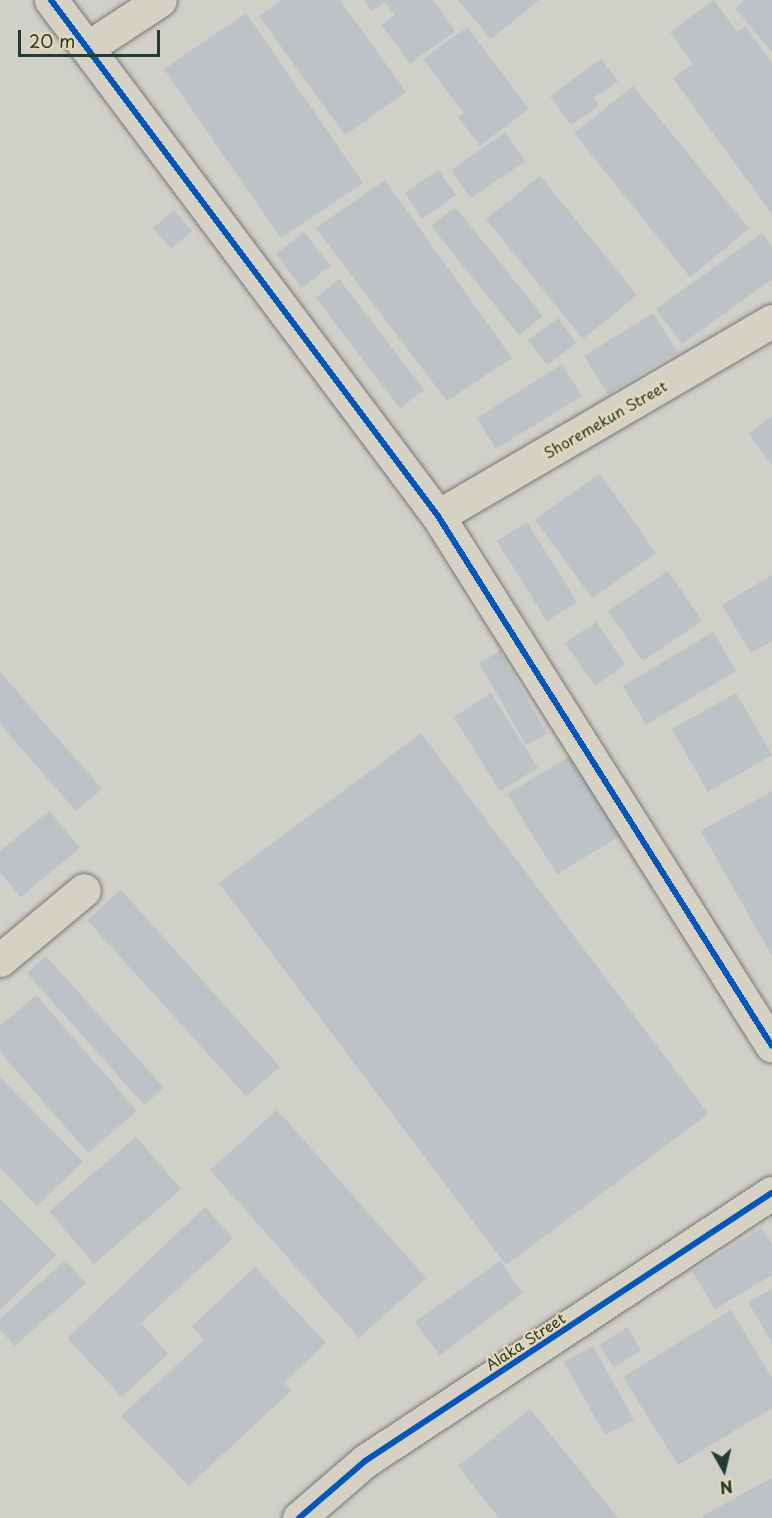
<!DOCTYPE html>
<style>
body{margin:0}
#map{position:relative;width:772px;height:1518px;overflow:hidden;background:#d0cfc8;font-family:"Playpen Sans",sans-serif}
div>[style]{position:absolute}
.building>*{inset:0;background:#bcc2c6}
.roads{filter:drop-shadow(0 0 2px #747974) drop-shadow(0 0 2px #747974)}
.minor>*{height:33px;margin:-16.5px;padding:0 16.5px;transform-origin:16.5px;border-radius:16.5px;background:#d6d1c5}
.cycleway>*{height:6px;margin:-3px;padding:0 3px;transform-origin:3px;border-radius:3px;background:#0057b8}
span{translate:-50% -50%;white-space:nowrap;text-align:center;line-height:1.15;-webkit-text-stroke:4.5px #e8d7b4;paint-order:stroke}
.street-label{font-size:15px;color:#1f3d34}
.north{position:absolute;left:694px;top:1440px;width:60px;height:60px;-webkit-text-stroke:4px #e8d7b4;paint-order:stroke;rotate:172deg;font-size:16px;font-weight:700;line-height:24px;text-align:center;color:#1f3d34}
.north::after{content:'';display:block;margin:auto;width:21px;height:27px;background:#1f3d34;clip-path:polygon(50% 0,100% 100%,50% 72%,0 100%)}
.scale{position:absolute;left:18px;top:30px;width:142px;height:27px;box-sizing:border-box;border:3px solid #1f3d34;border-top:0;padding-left:8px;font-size:18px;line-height:21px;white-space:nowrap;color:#1f3d34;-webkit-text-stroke:4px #e8d7b4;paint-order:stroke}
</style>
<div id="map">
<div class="building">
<i style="clip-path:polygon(282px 0,340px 0,406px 92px,345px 135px,259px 16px)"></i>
<i style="clip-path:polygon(364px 0,433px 0,455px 31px,410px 64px,382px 25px,395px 15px,385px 2px,372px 11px)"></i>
<i style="clip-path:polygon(458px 0,539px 0,491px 39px)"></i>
<i style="clip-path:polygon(714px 0,737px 32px,745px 26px,772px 63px,772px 214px,673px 78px,693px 64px,670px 32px)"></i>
<i style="clip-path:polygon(744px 0,772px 0,772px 52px,735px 8px)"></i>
<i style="clip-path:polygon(246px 13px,363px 183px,281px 238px,164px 69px)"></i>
<i style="clip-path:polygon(467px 27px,529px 109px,480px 146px,458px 117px,464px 113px,423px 59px)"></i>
<i style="clip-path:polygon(601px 59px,618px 81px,594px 98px,599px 106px,571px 125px,550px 96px)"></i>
<i style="clip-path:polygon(633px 86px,749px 229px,690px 277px,574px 133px)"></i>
<i style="clip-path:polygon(505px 132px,525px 161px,471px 198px,451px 170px)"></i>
<i style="clip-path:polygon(438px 170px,456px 195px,422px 219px,405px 193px)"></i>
<i style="clip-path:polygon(540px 176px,637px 295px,583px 339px,486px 219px)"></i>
<i style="clip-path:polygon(385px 180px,512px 358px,447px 401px,316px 228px)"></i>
<i style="clip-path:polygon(455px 207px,543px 316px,519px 335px,431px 226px)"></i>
<i style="clip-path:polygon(174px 210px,192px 231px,171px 249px,153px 228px)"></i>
<i style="clip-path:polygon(304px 232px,330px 266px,302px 288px,276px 254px)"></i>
<i style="clip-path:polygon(762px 233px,772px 247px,772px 279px,682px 344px,656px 309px)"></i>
<i style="clip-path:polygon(339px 279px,424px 390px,400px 408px,316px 298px)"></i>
<i style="clip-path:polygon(653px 313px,677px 352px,608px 394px,584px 356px)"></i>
<i style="clip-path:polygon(558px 318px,576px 343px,547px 365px,528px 340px)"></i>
<i style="clip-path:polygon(562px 364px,582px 396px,496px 449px,477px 418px)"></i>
<i style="clip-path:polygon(772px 416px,772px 465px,749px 434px)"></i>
<i style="clip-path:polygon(600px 474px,656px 553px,592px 598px,535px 519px)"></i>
<i style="clip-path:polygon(527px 522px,577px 602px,547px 621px,497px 541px)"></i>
<i style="clip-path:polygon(668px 571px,702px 621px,643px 661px,608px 611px)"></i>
<i style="clip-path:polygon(772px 575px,772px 641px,751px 653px,722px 605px)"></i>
<i style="clip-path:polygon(596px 622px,625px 664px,595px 686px,565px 643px)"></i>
<i style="clip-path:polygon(713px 632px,736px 671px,646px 725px,623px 686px)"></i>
<i style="clip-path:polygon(500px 651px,547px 734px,526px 745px,479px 663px)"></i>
<i style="clip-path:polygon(0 672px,102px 789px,76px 811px,0 724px)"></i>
<i style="clip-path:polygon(491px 693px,538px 768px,500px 791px,454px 717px)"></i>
<i style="clip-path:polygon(736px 693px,772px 755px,708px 792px,672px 729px)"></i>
<i style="clip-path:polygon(421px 733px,708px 1114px,506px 1265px,219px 883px)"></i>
<i style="clip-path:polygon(572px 755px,622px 835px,557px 874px,507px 794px)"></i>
<i style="clip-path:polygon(772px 791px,772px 956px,701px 831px)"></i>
<i style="clip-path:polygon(49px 811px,80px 848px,21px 897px,0 872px,0 851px)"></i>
<i style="clip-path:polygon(121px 890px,280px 1067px,246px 1096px,87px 920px)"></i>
<i style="clip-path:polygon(46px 956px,164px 1088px,144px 1105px,27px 973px)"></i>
<i style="clip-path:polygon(36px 995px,137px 1111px,88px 1153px,0 1052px,0 1026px)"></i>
<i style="clip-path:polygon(0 1077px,83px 1162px,37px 1206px,0 1168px)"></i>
<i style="clip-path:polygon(277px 1110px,426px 1278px,359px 1338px,210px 1170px)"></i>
<i style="clip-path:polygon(136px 1137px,181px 1189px,94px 1264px,49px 1211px)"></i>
<i style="clip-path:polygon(0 1199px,56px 1255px,0 1310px)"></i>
<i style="clip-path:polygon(205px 1207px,233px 1238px,141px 1323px,168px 1354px,122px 1397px,67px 1338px)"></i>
<i style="clip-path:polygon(762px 1228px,772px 1244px,772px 1275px,715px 1309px,692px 1271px)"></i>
<i style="clip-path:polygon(65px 1260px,86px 1283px,15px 1346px,0 1330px,0 1319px)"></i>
<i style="clip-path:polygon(500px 1261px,523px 1293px,440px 1355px,415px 1322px)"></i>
<i style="clip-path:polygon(255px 1267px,326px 1343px,284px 1383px,292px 1390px,189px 1486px,121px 1416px,204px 1340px,192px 1326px)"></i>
<i style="clip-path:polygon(772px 1289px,772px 1343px,748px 1302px)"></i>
<i style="clip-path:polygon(731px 1310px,772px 1378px,772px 1408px,678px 1465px,623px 1377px)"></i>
<i style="clip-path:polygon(627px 1327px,641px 1350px,614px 1368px,599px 1345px)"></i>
<i style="clip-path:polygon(593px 1346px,634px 1420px,605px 1435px,564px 1362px)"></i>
<i style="clip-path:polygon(530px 1409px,618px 1518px,499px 1518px,458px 1466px)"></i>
<i style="clip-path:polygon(772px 1478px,772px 1518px,703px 1518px,702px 1516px)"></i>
</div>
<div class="roads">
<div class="minor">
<i style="left:51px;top:0;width:645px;rotate:53.13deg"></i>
<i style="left:438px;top:516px;width:626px;rotate:57.78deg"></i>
<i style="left:87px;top:48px;width:87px;rotate:-33.3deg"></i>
<i style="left:438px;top:516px;width:387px;rotate:-30.3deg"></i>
<i style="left:0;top:960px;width:109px;rotate:-39.8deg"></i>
<i style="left:299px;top:1518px;width:87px;rotate:-40.8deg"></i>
<i style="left:365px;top:1461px;width:487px;rotate:-33.4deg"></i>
</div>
</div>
<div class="cycleway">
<i style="left:51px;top:0;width:645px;rotate:53.13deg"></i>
<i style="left:438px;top:516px;width:626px;rotate:57.78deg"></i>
<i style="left:299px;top:1518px;width:87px;rotate:-40.8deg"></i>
<i style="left:365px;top:1461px;width:487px;rotate:-33.4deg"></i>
</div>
<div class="street-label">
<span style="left:605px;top:419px;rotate:-30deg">Shoremekun Street</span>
<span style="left:525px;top:1341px;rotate:-33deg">Alaka Street</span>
</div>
<div class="north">N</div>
<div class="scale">20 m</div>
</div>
